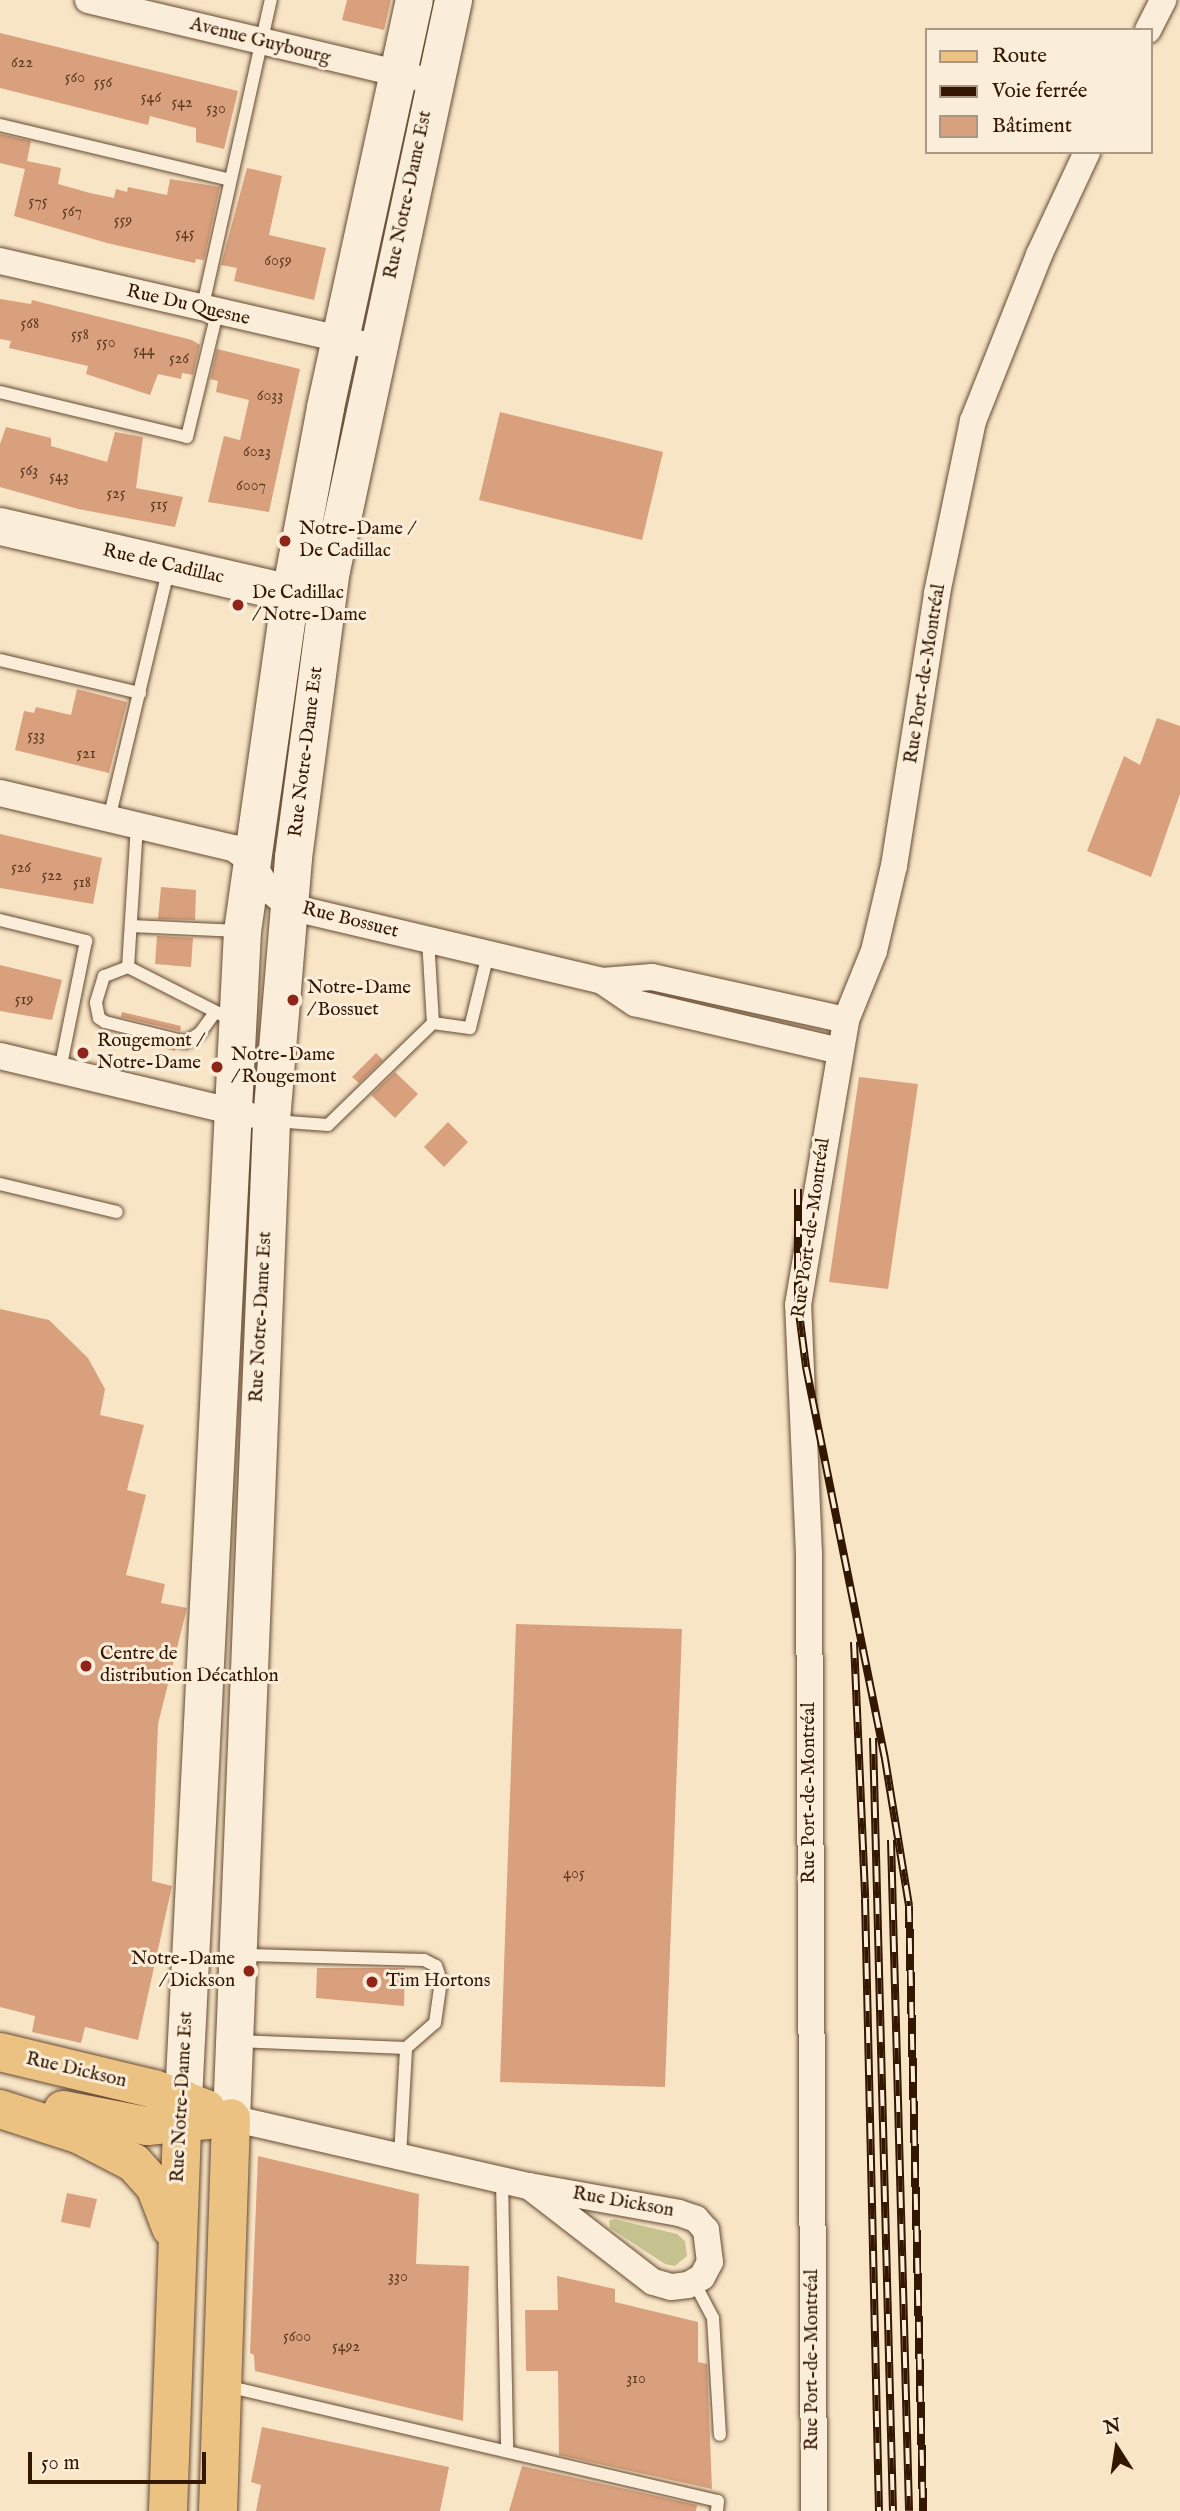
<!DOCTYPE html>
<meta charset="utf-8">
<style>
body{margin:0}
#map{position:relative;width:1180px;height:2511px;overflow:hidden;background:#f8e5c6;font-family:"IM FELL English",serif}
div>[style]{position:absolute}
.green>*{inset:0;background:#c5c290}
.building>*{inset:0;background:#d8a07d}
.roads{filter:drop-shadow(0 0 2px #654a32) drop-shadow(0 0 2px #654a32)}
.lane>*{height:12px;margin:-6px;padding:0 6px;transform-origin:6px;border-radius:6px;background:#faeeda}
.street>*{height:26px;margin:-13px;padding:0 13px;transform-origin:13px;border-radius:13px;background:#faeeda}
.secondary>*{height:37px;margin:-18.5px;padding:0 18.5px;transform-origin:18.5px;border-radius:18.5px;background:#faeeda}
.primary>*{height:38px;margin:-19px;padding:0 19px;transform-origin:19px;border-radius:19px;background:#ecc283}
.rail>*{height:8px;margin-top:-4px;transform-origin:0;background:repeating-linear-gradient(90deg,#faeeda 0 16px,#341701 0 32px);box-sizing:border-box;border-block:2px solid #341701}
.dots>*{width:19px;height:19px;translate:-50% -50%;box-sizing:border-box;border:4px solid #faeeda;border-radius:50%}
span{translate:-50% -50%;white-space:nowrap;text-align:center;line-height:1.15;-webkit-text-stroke:6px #faeeda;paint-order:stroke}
.number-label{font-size:16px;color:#5d3920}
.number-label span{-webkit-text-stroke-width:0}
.street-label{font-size:19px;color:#341701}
.poi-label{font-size:19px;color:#341701}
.left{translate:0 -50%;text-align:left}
.right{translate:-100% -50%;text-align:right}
.legend{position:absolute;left:925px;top:28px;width:228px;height:126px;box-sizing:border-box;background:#faeeda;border:2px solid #ab9883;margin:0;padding:9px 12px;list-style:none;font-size:21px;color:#341701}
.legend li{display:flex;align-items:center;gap:14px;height:35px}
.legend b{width:35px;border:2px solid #ab9883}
.north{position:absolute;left:1082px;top:2413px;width:70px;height:70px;-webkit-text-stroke:5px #faeeda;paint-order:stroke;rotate:348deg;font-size:19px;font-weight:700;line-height:28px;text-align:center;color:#341701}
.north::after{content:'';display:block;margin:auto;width:24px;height:32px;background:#341701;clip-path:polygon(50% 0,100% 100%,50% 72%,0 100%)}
.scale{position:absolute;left:28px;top:2452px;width:178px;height:32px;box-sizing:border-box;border:4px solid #341701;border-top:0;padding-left:9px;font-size:21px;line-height:24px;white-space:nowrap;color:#341701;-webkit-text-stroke:5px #faeeda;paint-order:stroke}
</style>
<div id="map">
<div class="green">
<i style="clip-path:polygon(614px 2219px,677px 2234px,685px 2241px,687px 2256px,675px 2266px,665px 2264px,610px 2228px,609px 2221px)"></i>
</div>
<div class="building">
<i style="clip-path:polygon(347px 0,391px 0,384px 30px,342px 20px)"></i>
<i style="clip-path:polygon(0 33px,238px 91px,224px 149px,196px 142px,196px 128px,150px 116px,148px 125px,0 88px)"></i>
<i style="clip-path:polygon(0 134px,31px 141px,27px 161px,61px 168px,58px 184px,90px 193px,114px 198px,116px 189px,127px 192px,128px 187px,167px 195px,170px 179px,220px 187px,204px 260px,196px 259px,195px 263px,107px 243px,14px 216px,25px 169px,0 163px)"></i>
<i style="clip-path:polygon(247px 168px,282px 176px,269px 235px,326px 248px,314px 300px,234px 281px,237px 268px,221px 265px)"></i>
<i style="clip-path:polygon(0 299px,31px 304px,32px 300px,192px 340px,200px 345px,193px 375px,182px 373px,181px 379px,158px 374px,150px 395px,86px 374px,88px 366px,9px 348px,11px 341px,0 339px)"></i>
<i style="clip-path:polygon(217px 349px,300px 369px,269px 512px,208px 502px,224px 436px,240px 440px,249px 400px,216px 392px,218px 381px,210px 379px)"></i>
<i style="clip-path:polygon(500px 412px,663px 452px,642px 540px,479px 500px)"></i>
<i style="clip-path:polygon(6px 427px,51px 438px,51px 446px,107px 462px,115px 432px,143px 437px,136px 488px,183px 497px,175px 527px,78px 509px,0 487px,0 444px)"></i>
<i style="clip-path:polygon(77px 689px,127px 702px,109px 773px,15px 750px,24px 711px,34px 713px,36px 707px,71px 715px)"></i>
<i style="clip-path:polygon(1157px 718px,1180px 726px,1180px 794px,1151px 877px,1087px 851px,1124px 756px,1140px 765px)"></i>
<i style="clip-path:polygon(0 834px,102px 858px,93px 904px,0 888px)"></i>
<i style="clip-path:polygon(161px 887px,196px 890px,195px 920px,158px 919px)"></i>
<i style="clip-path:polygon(157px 936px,193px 938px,191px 967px,155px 964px)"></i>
<i style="clip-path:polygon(0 965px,62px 980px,52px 1020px,0 1011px)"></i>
<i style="clip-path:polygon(122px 1012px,181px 1026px,180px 1031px,121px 1017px)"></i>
<i style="clip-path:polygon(117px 1034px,176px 1048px,175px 1051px,116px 1037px)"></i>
<i style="clip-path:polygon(376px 1053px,383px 1060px,359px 1083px,352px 1077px)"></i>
<i style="clip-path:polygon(395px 1072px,418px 1094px,395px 1118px,371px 1095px)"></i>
<i style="clip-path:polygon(859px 1077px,918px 1084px,888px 1289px,829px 1282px)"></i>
<i style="clip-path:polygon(448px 1122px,468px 1142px,444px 1167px,424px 1147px)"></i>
<i style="clip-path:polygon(0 1309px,49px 1320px,88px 1358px,105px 1389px,100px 1415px,144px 1425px,127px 1490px,146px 1495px,126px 1575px,165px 1584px,161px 1603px,187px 1608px,158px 1724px,152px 1881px,172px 1886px,138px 2040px,85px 2027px,81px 2043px,32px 2032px,35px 2016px,0 2007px)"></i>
<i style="clip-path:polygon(516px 1624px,682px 1629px,665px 2087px,500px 2082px)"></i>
<i style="clip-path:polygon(317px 1968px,405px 1968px,404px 2006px,316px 1998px)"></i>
<i style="clip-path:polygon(258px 2156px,419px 2194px,416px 2264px,469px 2266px,463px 2421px,255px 2371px,254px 2355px,250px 2353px)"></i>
<i style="clip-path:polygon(67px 2193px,97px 2199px,90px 2228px,61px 2222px)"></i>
<i style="clip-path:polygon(557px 2276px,615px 2289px,615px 2302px,698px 2322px,698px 2362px,707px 2364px,712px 2489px,559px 2455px,558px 2371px,526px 2371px,525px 2310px,558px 2310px)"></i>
<i style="clip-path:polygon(262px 2427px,449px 2467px,440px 2511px,256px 2511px,261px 2485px,251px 2482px)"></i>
<i style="clip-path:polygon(522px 2466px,697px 2505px,696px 2511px,509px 2511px)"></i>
</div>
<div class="roads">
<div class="lane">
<i style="left:0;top:125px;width:236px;rotate:13.4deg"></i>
<i style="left:202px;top:310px;width:318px;rotate:-77.5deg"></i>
<i style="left:0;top:392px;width:192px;rotate:13.5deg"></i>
<i style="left:187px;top:437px;width:128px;rotate:-76.4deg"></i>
<i style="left:0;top:660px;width:144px;rotate:13.3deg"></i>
<i style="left:109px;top:819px;width:259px;rotate:-76.6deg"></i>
<i style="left:137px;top:825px;width:142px;rotate:93.6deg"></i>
<i style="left:128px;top:967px;width:117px;rotate:27deg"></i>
<i style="left:0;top:920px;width:89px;rotate:13.7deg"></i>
<i style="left:86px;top:941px;width:132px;rotate:101.4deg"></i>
<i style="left:131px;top:926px;width:108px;rotate:2.7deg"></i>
<i style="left:128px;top:967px;width:26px;rotate:159deg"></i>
<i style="left:104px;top:976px;width:28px;rotate:107deg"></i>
<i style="left:96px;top:1003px;width:15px;rotate:79deg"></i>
<i style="left:99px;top:1018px;width:7px;rotate:34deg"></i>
<i style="left:105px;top:1022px;width:83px;rotate:13.9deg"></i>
<i style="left:186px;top:1042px;width:17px;rotate:-33deg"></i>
<i style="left:200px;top:1033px;width:26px;rotate:-54deg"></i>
<i style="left:433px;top:1023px;width:37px;rotate:8deg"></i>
<i style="left:470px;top:1028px;width:76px;rotate:-76.3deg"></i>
<i style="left:274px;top:1121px;width:54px;rotate:4.2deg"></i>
<i style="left:328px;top:1125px;width:146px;rotate:-44.2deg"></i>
<i style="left:433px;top:1023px;width:83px;rotate:-93.4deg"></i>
<i style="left:0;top:1184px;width:120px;rotate:13.5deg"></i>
<i style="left:237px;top:2041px;width:169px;rotate:2.4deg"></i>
<i style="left:406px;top:2048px;width:38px;rotate:-41deg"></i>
<i style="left:435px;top:2023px;width:42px;rotate:-81.9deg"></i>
<i style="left:441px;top:1981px;width:16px;rotate:-108deg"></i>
<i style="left:436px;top:1966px;width:13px;rotate:-153deg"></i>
<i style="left:424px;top:1960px;width:184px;rotate:-178.4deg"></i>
<i style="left:400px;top:2157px;width:109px;rotate:-86.8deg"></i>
<i style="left:502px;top:2180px;width:271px;rotate:88.9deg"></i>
<i style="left:694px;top:2282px;width:41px;rotate:62.2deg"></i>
<i style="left:713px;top:2318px;width:117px;rotate:86.6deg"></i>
<i style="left:226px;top:2386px;width:505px;rotate:13.16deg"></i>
<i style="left:718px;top:2501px;width:10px;rotate:96deg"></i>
</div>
<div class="street">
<i style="left:88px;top:0;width:335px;rotate:13.3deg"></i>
<i style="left:1148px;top:30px;width:34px;rotate:-63deg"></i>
<i style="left:0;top:261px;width:386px;rotate:12.9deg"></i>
<i style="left:0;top:793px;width:239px;rotate:13.3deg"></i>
<i style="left:233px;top:848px;width:21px;rotate:35deg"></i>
<i style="left:250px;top:860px;width:36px;rotate:58deg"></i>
<i style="left:269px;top:890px;width:27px;rotate:39deg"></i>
<i style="left:290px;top:907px;width:321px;rotate:13.3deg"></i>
<i style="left:602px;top:981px;width:50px;rotate:-4.6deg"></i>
<i style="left:652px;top:977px;width:199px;rotate:12.5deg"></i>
<i style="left:602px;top:981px;width:40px;rotate:34deg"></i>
<i style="left:635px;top:1003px;width:211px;rotate:13.2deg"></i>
<i style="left:0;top:1056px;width:255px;rotate:13.4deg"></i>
<i style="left:231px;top:2118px;width:306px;rotate:12.9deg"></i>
<i style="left:529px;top:2186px;width:152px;rotate:10.2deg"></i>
<i style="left:679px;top:2213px;width:18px;rotate:19deg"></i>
<i style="left:696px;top:2219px;width:15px;rotate:48deg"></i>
<i style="left:706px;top:2230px;width:32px;rotate:83deg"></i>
<i style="left:710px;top:2262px;width:17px;rotate:118deg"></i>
<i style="left:702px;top:2277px;width:16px;rotate:150deg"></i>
<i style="left:688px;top:2285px;width:17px;rotate:173deg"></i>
<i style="left:671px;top:2287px;width:19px;rotate:-164deg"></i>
<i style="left:653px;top:2282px;width:157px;rotate:-142.3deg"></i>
<i style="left:814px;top:2511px;width:957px;rotate:-90.3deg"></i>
<i style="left:809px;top:1554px;width:249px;rotate:-92.5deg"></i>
<i style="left:798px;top:1305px;width:289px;rotate:-80.4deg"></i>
<i style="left:846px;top:1020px;width:74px;rotate:-67.9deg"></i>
<i style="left:874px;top:951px;width:87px;rotate:-76.8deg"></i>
<i style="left:894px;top:866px;width:276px;rotate:-81deg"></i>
<i style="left:937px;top:593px;width:176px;rotate:-78.2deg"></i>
<i style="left:973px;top:421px;width:179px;rotate:-68.3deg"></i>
<i style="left:1039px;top:255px;width:114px;rotate:-65deg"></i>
</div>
<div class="secondary">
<i style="left:0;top:526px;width:320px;rotate:13deg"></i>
<i style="left:183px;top:2099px;width:1169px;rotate:-87.11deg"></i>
<i style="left:242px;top:931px;width:341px;rotate:-81.9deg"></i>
<i style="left:290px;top:593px;width:189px;rotate:-79.3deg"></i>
<i style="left:325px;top:407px;width:417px;rotate:-77.7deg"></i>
<i style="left:231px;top:2118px;width:999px;rotate:-87.7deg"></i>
<i style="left:271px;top:1120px;width:264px;rotate:-85.2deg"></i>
<i style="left:293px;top:857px;width:290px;rotate:-82.5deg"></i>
<i style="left:331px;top:570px;width:583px;rotate:-77.92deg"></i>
</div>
<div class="primary">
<i style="left:0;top:2052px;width:158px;rotate:13.5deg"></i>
<i style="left:154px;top:2089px;width:56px;rotate:21deg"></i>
<i style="left:0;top:2109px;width:82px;rotate:17.8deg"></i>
<i style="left:78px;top:2134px;width:63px;rotate:27.4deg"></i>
<i style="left:134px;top:2163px;width:31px;rotate:48deg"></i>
<i style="left:155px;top:2186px;width:45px;rotate:69.1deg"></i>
<i style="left:63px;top:2110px;width:86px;rotate:10.8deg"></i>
<i style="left:147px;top:2126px;width:61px;rotate:-5.6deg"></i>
<i style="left:168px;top:2511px;width:412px;rotate:-87.9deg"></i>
<i style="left:218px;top:2511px;width:393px;rotate:-88.1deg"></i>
</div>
</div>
<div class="rail">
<i style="left:798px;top:1189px;width:116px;rotate:90deg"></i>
<i style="left:798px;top:1305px;width:63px;rotate:82.6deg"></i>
<i style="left:806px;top:1367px;width:400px;rotate:78.6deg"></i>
<i style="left:885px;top:1759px;width:149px;rotate:80.7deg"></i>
<i style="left:909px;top:1906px;width:605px;rotate:88.67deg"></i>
<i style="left:854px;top:1642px;width:257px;rotate:87.5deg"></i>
<i style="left:865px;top:1899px;width:612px;rotate:88.69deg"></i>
<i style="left:873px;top:1738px;width:773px;rotate:88.52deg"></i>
<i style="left:891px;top:1840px;width:671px;rotate:88.46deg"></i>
</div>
<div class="dots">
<i style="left:285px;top:541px;background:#8f2418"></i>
<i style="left:238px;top:605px;background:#8f2418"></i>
<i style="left:293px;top:1000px;background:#8f2418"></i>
<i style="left:83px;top:1053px;background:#8f2418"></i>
<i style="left:217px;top:1067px;background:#8f2418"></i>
<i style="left:86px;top:1666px;background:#8f2418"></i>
<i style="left:249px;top:1971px;background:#8f2418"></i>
<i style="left:372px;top:1982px;background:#8f2418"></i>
</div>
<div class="number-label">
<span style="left:22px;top:63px">622</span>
<span style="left:75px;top:78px">560</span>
<span style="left:103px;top:83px">556</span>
<span style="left:151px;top:98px">546</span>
<span style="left:182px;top:103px">542</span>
<span style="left:216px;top:109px">530</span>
<span style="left:38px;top:202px">575</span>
<span style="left:72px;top:212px">567</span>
<span style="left:123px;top:221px">559</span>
<span style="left:185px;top:234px">545</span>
<span style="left:278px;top:261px">6059</span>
<span style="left:30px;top:324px">568</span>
<span style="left:80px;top:335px">558</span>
<span style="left:106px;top:343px">550</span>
<span style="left:144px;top:351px">544</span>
<span style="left:179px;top:359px">526</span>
<span style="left:270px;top:396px">6033</span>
<span style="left:257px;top:452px">6023</span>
<span style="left:29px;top:471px">563</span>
<span style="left:59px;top:477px">543</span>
<span style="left:251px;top:486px">6007</span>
<span style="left:116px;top:494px">525</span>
<span style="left:159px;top:505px">515</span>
<span style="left:36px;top:736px">533</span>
<span style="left:86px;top:754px">521</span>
<span style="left:21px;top:868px">526</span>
<span style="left:52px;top:876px">522</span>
<span style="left:82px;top:883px">518</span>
<span style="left:24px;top:1000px">519</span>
<span style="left:574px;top:1874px">405</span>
<span style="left:398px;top:2277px">330</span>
<span style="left:297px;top:2337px">5600</span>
<span style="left:346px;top:2347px">5492</span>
<span style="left:636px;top:2379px">310</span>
</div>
<div class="street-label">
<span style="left:260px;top:42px;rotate:14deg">Avenue Guybourg</span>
<span style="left:409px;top:195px;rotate:-78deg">Rue Notre-Dame Est</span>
<span style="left:188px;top:306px;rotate:13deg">Rue Du Quesne</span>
<span style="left:163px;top:565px;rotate:13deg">Rue de Cadillac</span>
<span style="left:926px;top:674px;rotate:-81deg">Rue Port-de-Montréal</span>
<span style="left:307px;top:752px;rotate:-83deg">Rue Notre-Dame Est</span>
<span style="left:350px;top:921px;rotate:14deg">Rue Bossuet</span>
<span style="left:812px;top:1228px;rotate:-82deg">Rue Port-de-Montréal</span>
<span style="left:262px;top:1317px;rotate:-87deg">Rue Notre-Dame Est</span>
<span style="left:810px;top:1793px;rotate:-90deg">Rue Port-de-Montréal</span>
<span style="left:76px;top:2071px;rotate:13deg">Rue Dickson</span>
<span style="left:183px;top:2097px;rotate:-87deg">Rue Notre-Dame Est</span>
<span style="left:623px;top:2203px;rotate:10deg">Rue Dickson</span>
<span style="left:813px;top:2360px;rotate:-90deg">Rue Port-de-Montréal</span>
</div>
<div class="poi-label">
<span class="left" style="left:299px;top:541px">Notre-Dame /<br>De Cadillac</span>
<span class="left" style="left:252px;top:605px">De Cadillac<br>/ Notre-Dame</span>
<span class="left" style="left:307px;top:1000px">Notre-Dame<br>/ Bossuet</span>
<span class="left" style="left:97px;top:1053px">Rougemont /<br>Notre-Dame</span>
<span class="left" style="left:231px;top:1067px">Notre-Dame<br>/ Rougemont</span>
<span class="left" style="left:100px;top:1666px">Centre de<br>distribution Décathlon</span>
<span class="right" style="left:235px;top:1971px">Notre-Dame<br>/ Dickson</span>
<span class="left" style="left:386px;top:1982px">Tim Hortons</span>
</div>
<ul class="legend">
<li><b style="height:9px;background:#ecc283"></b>Route</li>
<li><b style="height:9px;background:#341701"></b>Voie ferrée</li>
<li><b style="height:19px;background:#d8a07d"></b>Bâtiment</li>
</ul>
<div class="north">N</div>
<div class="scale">50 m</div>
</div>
